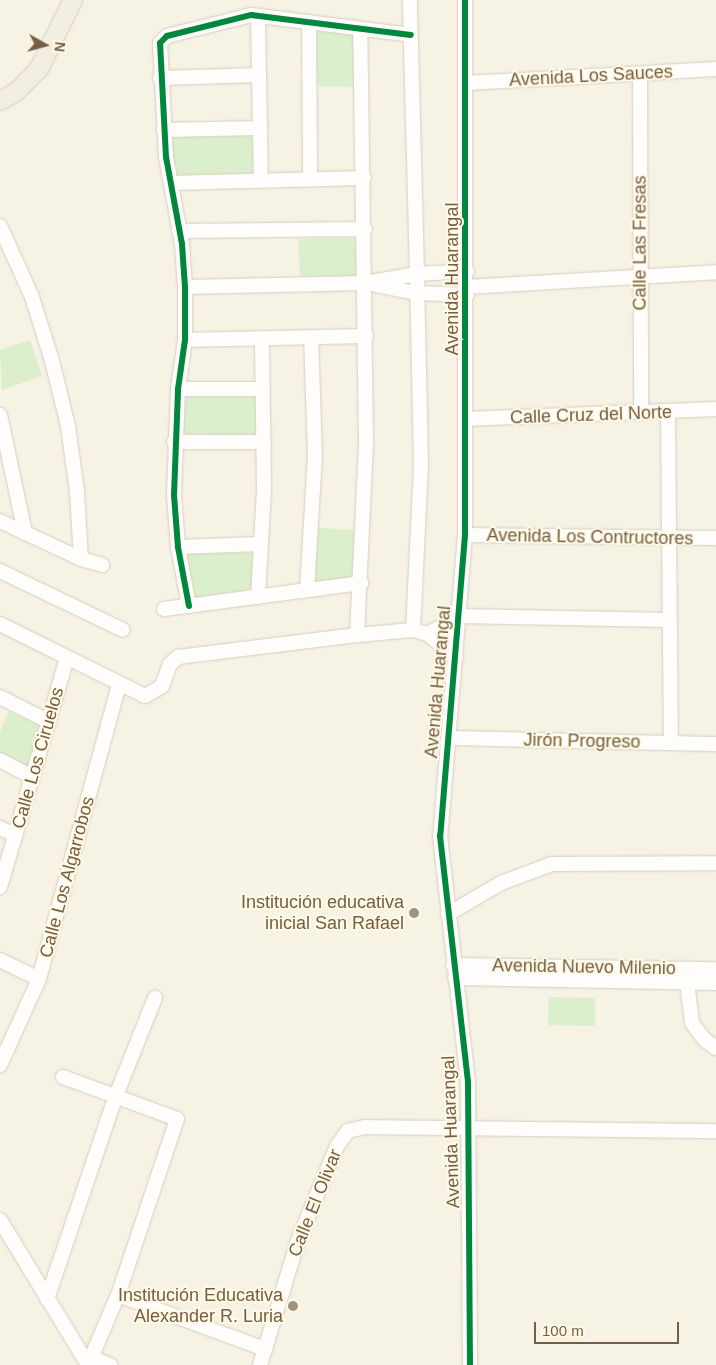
<!DOCTYPE html>
<meta charset="utf-8">
<style>
body{margin:0}
#map{position:relative;width:716px;height:1365px;overflow:hidden;background:#f6f2e4;font-family:Helvetica,sans-serif}
div>[style]{position:absolute}
.green>*{inset:0;background:#dcefcd}
.roads{filter:drop-shadow(0 0 1px #d5cebf) drop-shadow(0 0 1px #d5cebf)}
.minor>*{height:14px;margin:-7px;padding:0 7px;transform-origin:7px;border-radius:7px;background:#fefdfb}
.major>*{height:18px;margin:-9px;padding:0 9px;transform-origin:9px;border-radius:9px;background:#f2efe2}
.cycleway>*{height:6px;margin:-3px;padding:0 3px;transform-origin:3px;border-radius:3px;background:#00873e}
.dots>*{width:14px;height:14px;translate:-50% -50%;box-sizing:border-box;border:2px solid #fff9e5;border-radius:50%}
span{translate:-50% -50%;white-space:nowrap;text-align:center;line-height:1.15;-webkit-text-stroke:4px #fff9e5;paint-order:stroke}
.street-label{font-size:18px;color:#755e44}
.poi-label{font-size:18px;color:#755e44}
.right{translate:-100% -50%;text-align:right}
.north{position:absolute;left:20px;top:20px;width:50px;height:50px;-webkit-text-stroke:4px #fff9e5;paint-order:stroke;rotate:97deg;font-size:14px;font-weight:700;line-height:20px;text-align:center;color:#755e44}
.north::after{content:'';display:block;margin:auto;width:18px;height:22px;background:#755e44;clip-path:polygon(50% 0,100% 100%,50% 72%,0 100%)}
.scale{position:absolute;left:534px;top:1322px;width:145px;height:22px;box-sizing:border-box;border:2px solid #755e44;border-top:0;padding-left:6px;font-size:15px;line-height:18px;white-space:nowrap;color:#755e44;-webkit-text-stroke:4px #fff9e5;paint-order:stroke}
</style>
<div id="map">
<div class="green">
<i style="clip-path:polygon(315px 28px,356px 32px,355px 87px,313px 86px)"></i>
<i style="clip-path:polygon(256px 133px,254px 173px,174px 175px,171px 135px)"></i>
<i style="clip-path:polygon(357px 238px,358px 278px,300px 276px,298px 239px)"></i>
<i style="clip-path:polygon(30px 340px,42px 376px,2px 390px,0 350px)"></i>
<i style="clip-path:polygon(256px 393px,256px 436px,180px 434px,187px 395px)"></i>
<i style="clip-path:polygon(317px 528px,355px 530px,352px 579px,314px 586px)"></i>
<i style="clip-path:polygon(185px 553px,254px 553px,253px 589px,194px 598px)"></i>
<i style="clip-path:polygon(9px 711px,42px 727px,31px 774px,0 758px,0 732px)"></i>
<i style="clip-path:polygon(549px 997px,595px 998px,595px 1026px,548px 1025px)"></i>
</div>
<div class="roads">
<div class="minor">
<i style="left:465px;top:0;width:535px;rotate:90deg"></i>
<i style="left:465px;top:535px;width:302px;rotate:94.7deg"></i>
<i style="left:440px;top:836px;width:247px;rotate:83.5deg"></i>
<i style="left:468px;top:1081px;width:284px;rotate:89.6deg"></i>
<i style="left:258px;top:16px;width:164px;rotate:89deg"></i>
<i style="left:309px;top:22px;width:156px;rotate:89.6deg"></i>
<i style="left:640px;top:74px;width:339px;rotate:89.8deg"></i>
<i style="left:160px;top:78px;width:99px;rotate:-1.7deg"></i>
<i style="left:466px;top:83px;width:250px;rotate:-3.2deg"></i>
<i style="left:164px;top:130px;width:96px;rotate:-1.2deg"></i>
<i style="left:171px;top:183px;width:193px;rotate:-1.5deg"></i>
<i style="left:0;top:226px;width:78px;rotate:65.7deg"></i>
<i style="left:32px;top:297px;width:67px;rotate:72.6deg"></i>
<i style="left:52px;top:361px;width:67px;rotate:76.2deg"></i>
<i style="left:68px;top:426px;width:67px;rotate:82.2deg"></i>
<i style="left:77px;top:492px;width:67px;rotate:86.6deg"></i>
<i style="left:179px;top:231px;width:186px;rotate:-0.6deg"></i>
<i style="left:365px;top:283px;width:53px;rotate:-9.8deg"></i>
<i style="left:417px;top:274px;width:274px;rotate:-91.5deg"></i>
<i style="left:185px;top:287px;width:180px;rotate:-1.3deg"></i>
<i style="left:365px;top:283px;width:53px;rotate:10.9deg"></i>
<i style="left:417px;top:293px;width:50px;rotate:2.3deg"></i>
<i style="left:467px;top:287px;width:249px;rotate:-3.4deg"></i>
<i style="left:185px;top:340px;width:181px;rotate:-1.3deg"></i>
<i style="left:178px;top:389px;width:85px"></i>
<i style="left:668px;top:412px;width:331px;rotate:89.5deg"></i>
<i style="left:0;top:415px;width:121px;rotate:78deg"></i>
<i style="left:466px;top:419px;width:250px;rotate:-2.3deg"></i>
<i style="left:174px;top:442px;width:90px"></i>
<i style="left:0;top:521px;width:89px;rotate:25.1deg"></i>
<i style="left:81px;top:559px;width:22px;rotate:16deg"></i>
<i style="left:465px;top:535px;width:251px;rotate:0.7deg"></i>
<i style="left:178px;top:547px;width:82px;rotate:-2.1deg"></i>
<i style="left:0;top:571px;width:136px;rotate:25.6deg"></i>
<i style="left:307px;top:590px;width:134px;rotate:-86.6deg"></i>
<i style="left:315px;top:456px;width:118px;rotate:-91.9deg"></i>
<i style="left:258px;top:597px;width:109px;rotate:-86.8deg"></i>
<i style="left:264px;top:488px;width:149px;rotate:-90.8deg"></i>
<i style="left:189px;top:606px;width:60px;rotate:-100.6deg"></i>
<i style="left:178px;top:547px;width:52px;rotate:-94.4deg"></i>
<i style="left:174px;top:495px;width:106px;rotate:-87.8deg"></i>
<i style="left:178px;top:389px;width:49px;rotate:-81.9deg"></i>
<i style="left:185px;top:340px;width:53px;rotate:-90deg"></i>
<i style="left:185px;top:287px;width:43px;rotate:-94deg"></i>
<i style="left:182px;top:244px;width:88px;rotate:-100.4deg"></i>
<i style="left:166px;top:157px;width:114px;rotate:-93deg"></i>
<i style="left:160px;top:43px;width:10px;rotate:-45deg"></i>
<i style="left:167px;top:36px;width:87px;rotate:-14deg"></i>
<i style="left:251px;top:15px;width:161px;rotate:7.1deg"></i>
<i style="left:164px;top:609px;width:199px;rotate:-7.5deg"></i>
<i style="left:0;top:624px;width:162px;rotate:26.4deg"></i>
<i style="left:145px;top:696px;width:20px;rotate:-30deg"></i>
<i style="left:162px;top:686px;width:23px;rotate:-70deg"></i>
<i style="left:170px;top:664px;width:11px;rotate:-41deg"></i>
<i style="left:178px;top:657px;width:180px;rotate:-7deg"></i>
<i style="left:357px;top:635px;width:56px;rotate:-5.1deg"></i>
<i style="left:413px;top:630px;width:16px;rotate:15deg"></i>
<i style="left:413px;top:630px;width:165px;rotate:-87.2deg"></i>
<i style="left:421px;top:465px;width:191px;rotate:-91.2deg"></i>
<i style="left:417px;top:274px;width:50px;rotate:-3.4deg"></i>
<i style="left:357px;top:635px;width:194px;rotate:-87.3deg"></i>
<i style="left:366px;top:441px;width:412px;rotate:-90.8deg"></i>
<i style="left:456px;top:657px;width:36px;rotate:-141deg"></i>
<i style="left:428px;top:634px;width:36px;rotate:-30deg"></i>
<i style="left:459px;top:616px;width:208px;rotate:1.1deg"></i>
<i style="left:0;top:697px;width:54px;rotate:26.6deg"></i>
<i style="left:449px;top:738px;width:267px;rotate:1.3deg"></i>
<i style="left:0;top:760px;width:36px;rotate:28deg"></i>
<i style="left:0;top:828px;width:17px;rotate:25deg"></i>
<i style="left:0;top:887px;width:239px;rotate:-73.7deg"></i>
<i style="left:448px;top:914px;width:61px;rotate:-30.3deg"></i>
<i style="left:501px;top:883px;width:54px;rotate:-20.4deg"></i>
<i style="left:552px;top:864px;width:164px;rotate:-0.3deg"></i>
<i style="left:0;top:960px;width:43px;rotate:26deg"></i>
<i style="left:453px;top:965px;width:263px;rotate:0.9deg"></i>
<i style="left:455px;top:978px;width:261px;rotate:1.1deg"></i>
<i style="left:687px;top:982px;width:41px;rotate:83deg"></i>
<i style="left:692px;top:1023px;width:21px;rotate:53deg"></i>
<i style="left:705px;top:1040px;width:14px;rotate:36deg"></i>
<i style="left:0;top:1065px;width:94px;rotate:-65.6deg"></i>
<i style="left:39px;top:979px;width:306px;rotate:-74.8deg"></i>
<i style="left:63px;top:1077px;width:121px;rotate:20.2deg"></i>
<i style="left:177px;top:1119px;width:186px;rotate:108.5deg"></i>
<i style="left:118px;top:1295px;width:76px;rotate:113.2deg"></i>
<i style="left:0;top:1220px;width:170px;rotate:58.7deg"></i>
<i style="left:118px;top:1295px;width:157px;rotate:20.2deg"></i>
<i style="left:47px;top:1299px;width:212px;rotate:-71.3deg"></i>
<i style="left:115px;top:1098px;width:108px;rotate:-68.2deg"></i>
<i style="left:91px;top:1357px;width:21px;rotate:23deg"></i>
<i style="left:260px;top:1365px;width:130px;rotate:-73deg"></i>
<i style="left:298px;top:1241px;width:103px;rotate:-67.7deg"></i>
<i style="left:337px;top:1146px;width:19px;rotate:-54deg"></i>
<i style="left:348px;top:1131px;width:17px;rotate:-13deg"></i>
<i style="left:365px;top:1127px;width:351px;rotate:0.7deg"></i>
</div>
<div class="major">
<i style="left:0;top:101px;width:18px;rotate:-29deg"></i>
<i style="left:16px;top:92px;width:33px;rotate:-45deg"></i>
<i style="left:39px;top:69px;width:77px;rotate:-63.8deg"></i>
</div>
</div>
<div class="cycleway">
<i style="left:465px;top:0;width:535px;rotate:90deg"></i>
<i style="left:465px;top:535px;width:302px;rotate:94.7deg"></i>
<i style="left:440px;top:836px;width:247px;rotate:83.5deg"></i>
<i style="left:468px;top:1081px;width:284px;rotate:89.6deg"></i>
<i style="left:189px;top:606px;width:60px;rotate:-100.6deg"></i>
<i style="left:178px;top:547px;width:52px;rotate:-94.4deg"></i>
<i style="left:174px;top:495px;width:106px;rotate:-87.8deg"></i>
<i style="left:178px;top:389px;width:49px;rotate:-81.9deg"></i>
<i style="left:185px;top:340px;width:53px;rotate:-90deg"></i>
<i style="left:185px;top:287px;width:43px;rotate:-94deg"></i>
<i style="left:182px;top:244px;width:88px;rotate:-100.4deg"></i>
<i style="left:166px;top:157px;width:114px;rotate:-93deg"></i>
<i style="left:160px;top:43px;width:10px;rotate:-45deg"></i>
<i style="left:167px;top:36px;width:87px;rotate:-14deg"></i>
<i style="left:251px;top:15px;width:161px;rotate:7.1deg"></i>
</div>
<div class="dots">
<i style="left:414px;top:913px;background:#a2927c"></i>
<i style="left:293px;top:1306px;background:#a2927c"></i>
</div>
<div class="street-label">
<span style="left:591px;top:76px;rotate:-3deg">Avenida Los Sauces</span>
<span style="left:640px;top:243px;rotate:-90deg">Calle Las Fresas</span>
<span style="left:452px;top:279px;rotate:-90deg">Avenida Huarangal</span>
<span style="left:591px;top:415px;rotate:-2deg">Calle Cruz del Norte</span>
<span style="left:590px;top:537px;rotate:1deg">Avenida Los Contructores</span>
<span style="left:438px;top:682px;rotate:-85deg">Avenida Huarangal</span>
<span style="left:582px;top:741px;rotate:1deg">Jirón Progreso</span>
<span style="left:38px;top:758px;rotate:-74deg">Calle Los Ciruelos</span>
<span style="left:67px;top:877px;rotate:-75deg">Calle Los Algarrobos</span>
<span style="left:584px;top:967px;rotate:1deg">Avenida Nuevo Milenio</span>
<span style="left:451px;top:1132px;rotate:-92deg">Avenida Huarangal</span>
<span style="left:315px;top:1203px;rotate:-68deg">Calle El Olivar</span>
</div>
<div class="poi-label">
<span class="right" style="left:404px;top:913px">Institución educativa<br>inicial San Rafael</span>
<span class="right" style="left:283px;top:1306px">Institución Educativa<br>Alexander R. Luria</span>
</div>
<div class="north">N</div>
<div class="scale">100 m</div>
</div>
